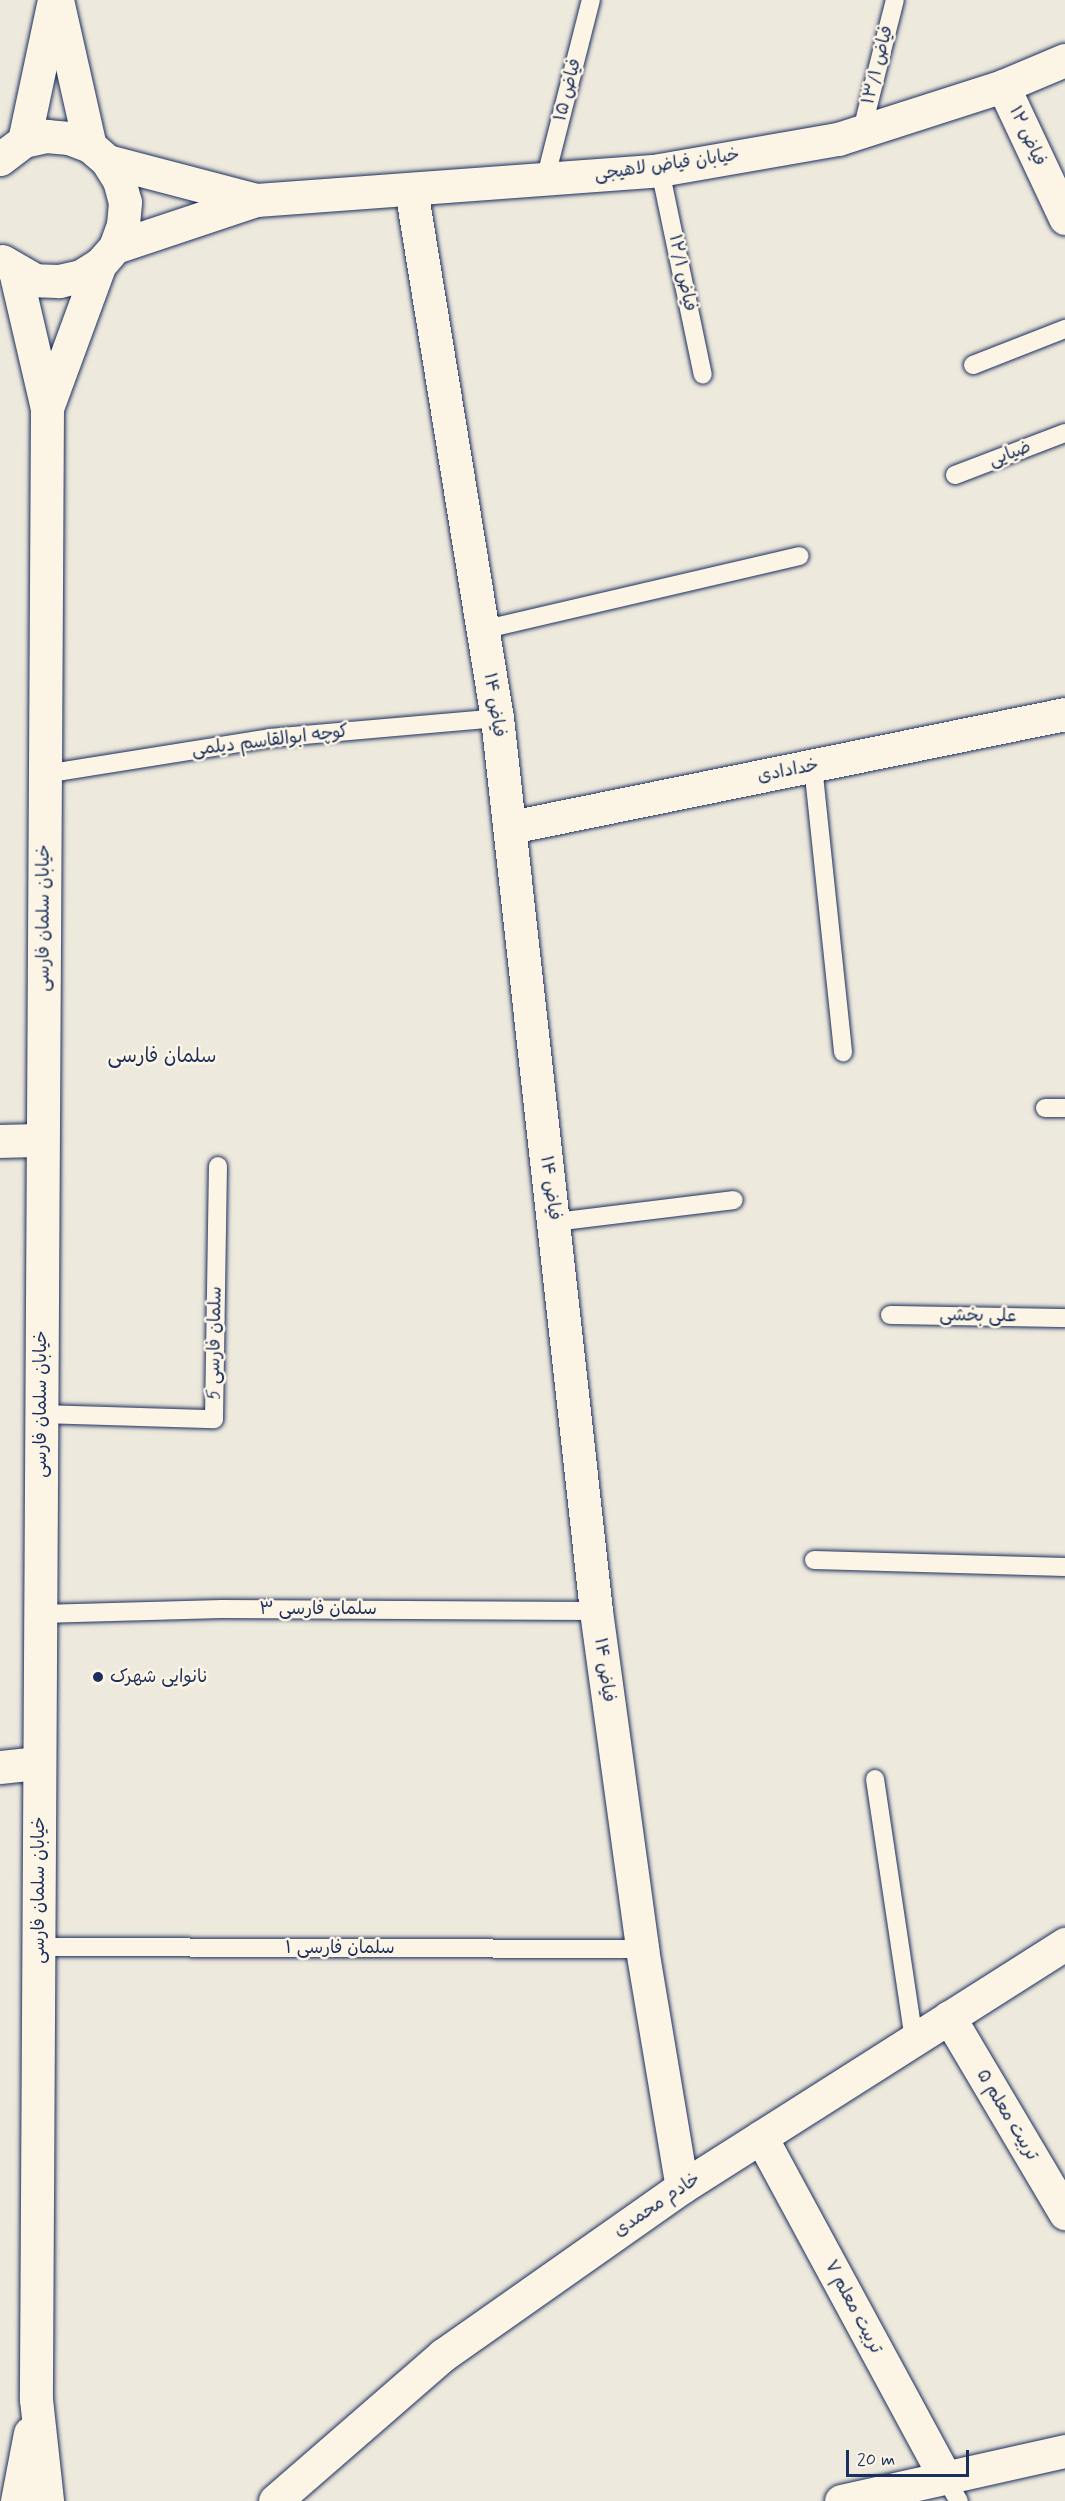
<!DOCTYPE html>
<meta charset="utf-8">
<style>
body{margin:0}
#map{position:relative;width:1065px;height:2501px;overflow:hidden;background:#eee9dd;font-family:Mynerve,"Playpen Sans Arabic",sans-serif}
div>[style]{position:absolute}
.roads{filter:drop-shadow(0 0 2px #1b2f5e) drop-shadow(0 0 2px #1b2f5e)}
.lane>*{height:18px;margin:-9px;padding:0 9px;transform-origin:9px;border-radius:9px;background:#fcf5e5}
.street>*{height:33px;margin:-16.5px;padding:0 16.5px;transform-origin:16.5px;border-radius:16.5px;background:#fcf5e5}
.secondary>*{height:33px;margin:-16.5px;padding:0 16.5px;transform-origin:16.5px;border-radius:16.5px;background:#fcf5e5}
.dots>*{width:16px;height:16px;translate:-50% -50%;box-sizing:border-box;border:3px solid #fcf5e5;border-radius:50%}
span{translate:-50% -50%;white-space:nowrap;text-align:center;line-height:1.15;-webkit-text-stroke:5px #fcf5e5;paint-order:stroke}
.street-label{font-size:18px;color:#1b2f5e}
.poi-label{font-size:18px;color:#1b2f5e}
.left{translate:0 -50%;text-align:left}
.neighbourhood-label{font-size:20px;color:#1b2f5e}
.scale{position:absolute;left:846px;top:2450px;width:123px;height:27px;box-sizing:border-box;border:3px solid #1b2f5e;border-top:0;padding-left:8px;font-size:18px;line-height:21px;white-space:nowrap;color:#1b2f5e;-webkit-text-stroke:4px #fcf5e5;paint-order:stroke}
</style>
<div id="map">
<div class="roads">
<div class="lane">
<i style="left:862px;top:130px;width:134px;rotate:-75.8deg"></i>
<i style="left:660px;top:170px;width:209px;rotate:78.2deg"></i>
<i style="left:545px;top:180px;width:186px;rotate:-75.7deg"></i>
<i style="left:973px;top:365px;width:99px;rotate:-21.4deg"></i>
<i style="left:955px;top:475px;width:118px;rotate:-20.9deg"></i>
<i style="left:482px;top:630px;width:326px;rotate:-13.1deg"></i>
<i style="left:813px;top:766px;width:288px;rotate:84deg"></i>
<i style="left:45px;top:774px;width:228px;rotate:-9.1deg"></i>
<i style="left:270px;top:738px;width:228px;rotate:-5deg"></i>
<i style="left:1045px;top:1108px;width:20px"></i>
<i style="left:555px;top:1222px;width:180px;rotate:-7deg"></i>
<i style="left:890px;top:1315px;width:175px;rotate:1deg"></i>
<i style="left:41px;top:1414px;width:173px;rotate:1.7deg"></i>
<i style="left:214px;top:1419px;width:253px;rotate:-89.1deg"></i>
<i style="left:814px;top:1560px;width:251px;rotate:1.6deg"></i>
<i style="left:40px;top:1614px;width:182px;rotate:-1.6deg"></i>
<i style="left:222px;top:1609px;width:374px;rotate:0.3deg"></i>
<i style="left:875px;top:1779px;width:263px;rotate:81.5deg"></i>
<i style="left:38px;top:1947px;width:604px;rotate:0.19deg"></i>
<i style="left:945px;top:2478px;width:27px;rotate:59deg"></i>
</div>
<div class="street">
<i style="left:1003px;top:86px;width:146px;rotate:64.8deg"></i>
<i style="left:411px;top:189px;width:536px;rotate:80.77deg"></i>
<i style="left:497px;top:718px;width:898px;rotate:83.67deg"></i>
<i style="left:596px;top:1611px;width:341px;rotate:82.2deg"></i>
<i style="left:642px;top:1949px;width:241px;rotate:80.5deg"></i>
<i style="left:511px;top:827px;width:565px;rotate:-11.53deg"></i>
<i style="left:0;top:1141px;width:42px;rotate:-1.4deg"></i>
<i style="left:949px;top:2017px;width:228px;rotate:59.4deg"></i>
<i style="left:761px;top:2137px;width:387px;rotate:61.6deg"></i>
<i style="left:275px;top:2501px;width:223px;rotate:-41deg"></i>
<i style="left:443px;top:2355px;width:292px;rotate:-35.1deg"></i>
<i style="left:682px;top:2187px;width:454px;rotate:-32.4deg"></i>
</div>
<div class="secondary">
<i style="left:57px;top:0;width:150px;rotate:77.3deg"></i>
<i style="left:24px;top:141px;width:139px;rotate:-78deg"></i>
<i style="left:0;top:159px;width:30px;rotate:-37deg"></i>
<i style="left:24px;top:141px;width:23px;rotate:-13deg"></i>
<i style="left:46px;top:136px;width:23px;rotate:5deg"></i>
<i style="left:69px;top:138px;width:22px;rotate:21deg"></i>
<i style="left:90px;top:146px;width:23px;rotate:41deg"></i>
<i style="left:107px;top:161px;width:22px;rotate:58deg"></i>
<i style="left:119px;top:180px;width:23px;rotate:75deg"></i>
<i style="left:125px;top:202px;width:23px;rotate:95deg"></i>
<i style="left:123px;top:225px;width:23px;rotate:110deg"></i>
<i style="left:115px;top:247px;width:23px;rotate:131deg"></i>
<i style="left:100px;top:264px;width:22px;rotate:148deg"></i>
<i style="left:81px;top:276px;width:23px;rotate:167deg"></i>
<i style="left:59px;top:281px;width:24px;rotate:-178deg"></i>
<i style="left:35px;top:280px;width:38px;rotate:-150deg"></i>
<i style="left:107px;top:161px;width:154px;rotate:14.7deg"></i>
<i style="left:115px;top:247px;width:149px;rotate:-18.4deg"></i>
<i style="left:256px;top:200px;width:405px;rotate:-4.2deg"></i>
<i style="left:660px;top:170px;width:181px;rotate:-9.9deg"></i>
<i style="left:838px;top:139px;width:173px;rotate:-17.8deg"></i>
<i style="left:1003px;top:86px;width:67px;rotate:-22.8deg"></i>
<i style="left:15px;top:271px;width:141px;rotate:76.9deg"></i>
<i style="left:47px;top:408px;width:1991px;rotate:90.32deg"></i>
<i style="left:36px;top:2399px;width:103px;rotate:83.8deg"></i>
<i style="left:47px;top:408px;width:153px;rotate:-69.8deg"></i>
<i style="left:0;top:1767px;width:39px;rotate:-6deg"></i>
<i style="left:17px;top:2501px;width:69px;rotate:-79.2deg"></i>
<i style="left:841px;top:2501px;width:230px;rotate:-12.6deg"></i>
</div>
</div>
<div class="dots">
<i style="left:98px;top:1677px;background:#1b2f5e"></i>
</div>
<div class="street-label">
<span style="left:878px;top:65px;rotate:-76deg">فیاض ۱۳/۱</span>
<span style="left:568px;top:90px;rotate:-76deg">فیاض ۱۵</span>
<span style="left:1027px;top:136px;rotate:65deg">فیاض ۱۲</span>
<span style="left:667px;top:165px;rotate:-8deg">خیابان فیاض لاهیجی</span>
<span style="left:682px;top:273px;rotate:78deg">فیاض ۱۲/۱</span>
<span style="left:1010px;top:454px;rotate:-21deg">ضیایی</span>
<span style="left:494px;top:705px;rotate:81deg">فیاض ۱۴</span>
<span style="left:270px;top:741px;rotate:-7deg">کوچه ابوالقاسم دیلمی</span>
<span style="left:788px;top:771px;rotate:-11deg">خدادادی</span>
<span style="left:44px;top:918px;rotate:-90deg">خیابان سلمان فارسی</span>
<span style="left:550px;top:1188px;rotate:82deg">فیاض ۱۴</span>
<span style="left:978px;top:1316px;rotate:1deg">علی بخشی</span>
<span style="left:215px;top:1343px;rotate:-89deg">سلمان فارسی 5</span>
<span style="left:41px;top:1404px;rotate:-90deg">خیابان سلمان فارسی</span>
<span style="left:318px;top:1609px">سلمان فارسی ۳</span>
<span style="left:604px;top:1670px;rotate:82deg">فیاض ۱۴</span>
<span style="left:39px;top:1890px;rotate:-90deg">خیابان سلمان فارسی</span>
<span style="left:340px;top:1948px">سلمان فارسی ۱</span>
<span style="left:1007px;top:2115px;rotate:59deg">تربیت معلم ۵</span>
<span style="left:657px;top:2205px;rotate:-34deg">خادم محمدی</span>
<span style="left:853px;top:2307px;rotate:62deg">تربیت معلم ۷</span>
</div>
<div class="poi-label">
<span class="left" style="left:110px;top:1677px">نانوایی شهرک</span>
</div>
<div class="neighbourhood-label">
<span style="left:162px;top:1056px">سلمان فارسی</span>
</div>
<div class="scale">20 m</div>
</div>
